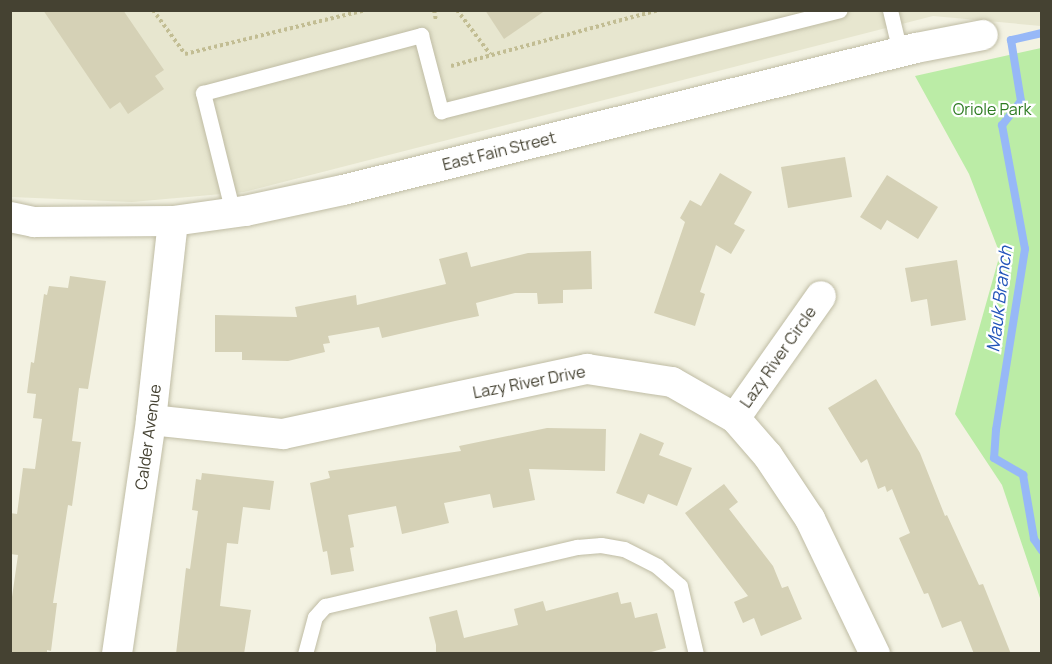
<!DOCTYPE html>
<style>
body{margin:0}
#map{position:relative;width:1052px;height:664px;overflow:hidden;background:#f3f2e2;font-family:Manrope,sans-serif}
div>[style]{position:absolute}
.residential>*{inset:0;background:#e7e6cf}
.green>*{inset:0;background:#bbeca6}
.stream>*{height:8px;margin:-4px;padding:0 4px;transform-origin:4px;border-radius:4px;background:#97b8f7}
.building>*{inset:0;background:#d5d1b6}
.path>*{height:4px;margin-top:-2px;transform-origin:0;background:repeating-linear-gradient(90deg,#c2bd93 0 3px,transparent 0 6px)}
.roads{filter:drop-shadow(0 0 2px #bfbca4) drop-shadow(0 0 2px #bfbca4)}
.service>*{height:15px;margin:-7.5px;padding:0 7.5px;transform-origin:7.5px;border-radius:7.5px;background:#fff}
.minor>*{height:30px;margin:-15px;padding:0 15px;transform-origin:15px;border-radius:15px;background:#fff}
span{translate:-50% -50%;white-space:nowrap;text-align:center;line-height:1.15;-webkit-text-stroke:4.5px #fff;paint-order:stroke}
.park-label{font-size:16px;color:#2d7b21}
.street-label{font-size:16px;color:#454232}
.water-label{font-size:18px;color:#2254b9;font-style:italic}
.frame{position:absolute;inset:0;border:12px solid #454232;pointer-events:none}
</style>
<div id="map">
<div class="residential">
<i style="clip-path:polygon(11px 11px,1041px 11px,1041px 26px,933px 16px,244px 192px,132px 202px,11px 197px)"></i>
</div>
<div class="green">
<i style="clip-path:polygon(1041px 48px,1042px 48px,1041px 601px,1002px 485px,955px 414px,1000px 254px,969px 174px,915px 76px)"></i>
</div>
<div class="stream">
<i style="left:1042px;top:33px;width:32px;rotate:167deg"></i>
<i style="left:1011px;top:40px;width:62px;rotate:80.7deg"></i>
<i style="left:1021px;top:101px;width:31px;rotate:128deg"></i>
<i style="left:1002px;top:125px;width:126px;rotate:79.5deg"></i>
<i style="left:1025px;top:249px;width:183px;rotate:99.1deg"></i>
<i style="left:996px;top:430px;width:28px;rotate:94deg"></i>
<i style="left:994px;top:458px;width:34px;rotate:30deg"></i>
<i style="left:1023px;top:475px;width:65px;rotate:80.2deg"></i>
<i style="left:1034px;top:539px;width:14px;rotate:56deg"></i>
</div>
<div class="building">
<i style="clip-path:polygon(43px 10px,123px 10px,164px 70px,155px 76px,164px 89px,128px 114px,120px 102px,110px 109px)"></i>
<i style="clip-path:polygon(485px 10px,546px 10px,504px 39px)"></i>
<i style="clip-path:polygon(845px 157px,852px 197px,788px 208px,781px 167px)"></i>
<i style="clip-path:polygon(720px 173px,752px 192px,734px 224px,745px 230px,731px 254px,716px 245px,700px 292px,705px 294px,695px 326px,654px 313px,685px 222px,680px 218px,690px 200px,701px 206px)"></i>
<i style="clip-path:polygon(887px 175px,938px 207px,918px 239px,887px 220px,881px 230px,860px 217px)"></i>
<i style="clip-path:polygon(591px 251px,592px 289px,563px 290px,563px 303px,538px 304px,537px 293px,515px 293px,476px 303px,479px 316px,455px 321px,382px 338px,379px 327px,328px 336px,330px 343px,323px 344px,325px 352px,288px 361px,242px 360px,242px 352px,215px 352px,215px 315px,297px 317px,295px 307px,356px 295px,357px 305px,446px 284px,439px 259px,467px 252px,471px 267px,528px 253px)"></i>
<i style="clip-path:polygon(957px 260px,966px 320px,931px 326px,927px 299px,911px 302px,905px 268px)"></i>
<i style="clip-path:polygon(70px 276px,106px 281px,88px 389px,79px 388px,72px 441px,81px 442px,72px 506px,68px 505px,53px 603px,57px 603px,51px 651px,47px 650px,47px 654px,10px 654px,10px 611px,18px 555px,10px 554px,10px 513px,17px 514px,23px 468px,35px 469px,42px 419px,33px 418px,36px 394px,27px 393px,31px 362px,34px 363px,44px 294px,47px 295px,49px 286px,68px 288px)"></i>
<i style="clip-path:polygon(876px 379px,920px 453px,945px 516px,947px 515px,979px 585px,983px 584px,1011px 654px,974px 654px,961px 621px,942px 628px,928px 593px,924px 594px,899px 538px,910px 533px,892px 489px,887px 492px,885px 486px,878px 489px,867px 459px,861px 463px,828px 408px)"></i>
<i style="clip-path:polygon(547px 428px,606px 429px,605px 471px,529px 469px,535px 500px,493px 508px,490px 494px,444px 503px,449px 523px,402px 534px,396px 506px,348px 515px,354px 547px,350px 548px,354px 571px,331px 575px,327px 551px,323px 552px,310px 483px,330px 478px,328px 471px,461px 451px,459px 446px)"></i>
<i style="clip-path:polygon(640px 433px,664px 443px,659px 455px,692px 468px,677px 506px,648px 494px,644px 504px,616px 493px)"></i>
<i style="clip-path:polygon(202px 473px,274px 481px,270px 510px,243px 507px,238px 544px,227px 543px,220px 606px,251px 610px,244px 654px,176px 654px,186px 568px,190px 569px,198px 511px,192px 510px,196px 479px,201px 480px)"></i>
<i style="clip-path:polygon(724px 484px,738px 502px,729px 509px,773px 566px,782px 588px,788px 586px,802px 619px,761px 636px,754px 618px,743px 623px,734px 602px,748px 596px,685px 513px)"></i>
<i style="clip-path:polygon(618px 592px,621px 604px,631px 602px,635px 618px,657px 613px,666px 648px,644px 654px,436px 654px,436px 645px,429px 617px,457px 610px,464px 638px,518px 625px,514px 609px,543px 601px,546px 611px)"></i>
</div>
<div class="path">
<i style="left:153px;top:10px;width:54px;rotate:54deg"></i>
<i style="left:185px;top:54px;width:185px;rotate:-13.7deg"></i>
<i style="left:434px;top:10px;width:10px;rotate:79deg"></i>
<i style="left:457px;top:10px;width:55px;rotate:53.1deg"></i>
<i style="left:451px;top:66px;width:214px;rotate:-15.1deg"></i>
</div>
<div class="roads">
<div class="service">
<i style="left:890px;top:10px;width:43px;rotate:76.6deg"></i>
<i style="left:233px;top:213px;width:124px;rotate:-104deg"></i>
<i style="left:203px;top:93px;width:226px;rotate:-14.9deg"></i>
<i style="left:421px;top:35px;width:79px;rotate:75.3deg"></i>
<i style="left:441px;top:111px;width:411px;rotate:-14.2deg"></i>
<i style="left:305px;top:654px;width:38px;rotate:-75deg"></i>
<i style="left:315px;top:617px;width:15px;rotate:-48deg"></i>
<i style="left:325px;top:606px;width:259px;rotate:-13.2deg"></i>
<i style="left:577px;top:547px;width:24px;rotate:-5deg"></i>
<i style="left:601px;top:545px;width:23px;rotate:10deg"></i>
<i style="left:624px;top:549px;width:37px;rotate:27deg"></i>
<i style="left:657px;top:566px;width:30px;rotate:41deg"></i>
<i style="left:680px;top:586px;width:70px;rotate:76.8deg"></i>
</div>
<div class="minor">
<i style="left:10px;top:217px;width:25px;rotate:12deg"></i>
<i style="left:34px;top:222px;width:139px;rotate:-0.4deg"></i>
<i style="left:173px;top:221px;width:73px;rotate:-7.9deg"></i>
<i style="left:245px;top:211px;width:100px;rotate:-12.1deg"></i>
<i style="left:343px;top:190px;width:590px;rotate:-13.92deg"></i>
<i style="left:916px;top:48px;width:68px;rotate:-11deg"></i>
<i style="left:735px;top:418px;width:149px;rotate:-54.8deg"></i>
<i style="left:151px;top:420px;width:133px;rotate:6.1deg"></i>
<i style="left:283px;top:434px;width:311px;rotate:-12.1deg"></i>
<i style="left:587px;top:369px;width:86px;rotate:8.7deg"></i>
<i style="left:672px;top:382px;width:73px;rotate:29.7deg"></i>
<i style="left:735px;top:418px;width:50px;rotate:49deg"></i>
<i style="left:768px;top:456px;width:76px;rotate:56.3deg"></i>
<i style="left:810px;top:519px;width:150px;rotate:64.3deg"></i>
<i style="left:117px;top:654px;width:236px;rotate:-81.7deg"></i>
<i style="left:151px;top:420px;width:200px;rotate:-83.7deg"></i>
</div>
</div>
<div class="park-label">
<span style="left:992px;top:109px">Oriole Park</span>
</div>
<div class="street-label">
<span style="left:499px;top:151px;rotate:-14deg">East Fain Street</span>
<span style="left:778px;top:357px;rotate:-55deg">Lazy River Circle</span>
<span style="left:529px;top:382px;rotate:-11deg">Lazy River Drive</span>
<span style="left:148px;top:437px;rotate:-82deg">Calder Avenue</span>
</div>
<div class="water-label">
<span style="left:999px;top:299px;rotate:-83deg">Mauk Branch</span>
</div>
<div class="frame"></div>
</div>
